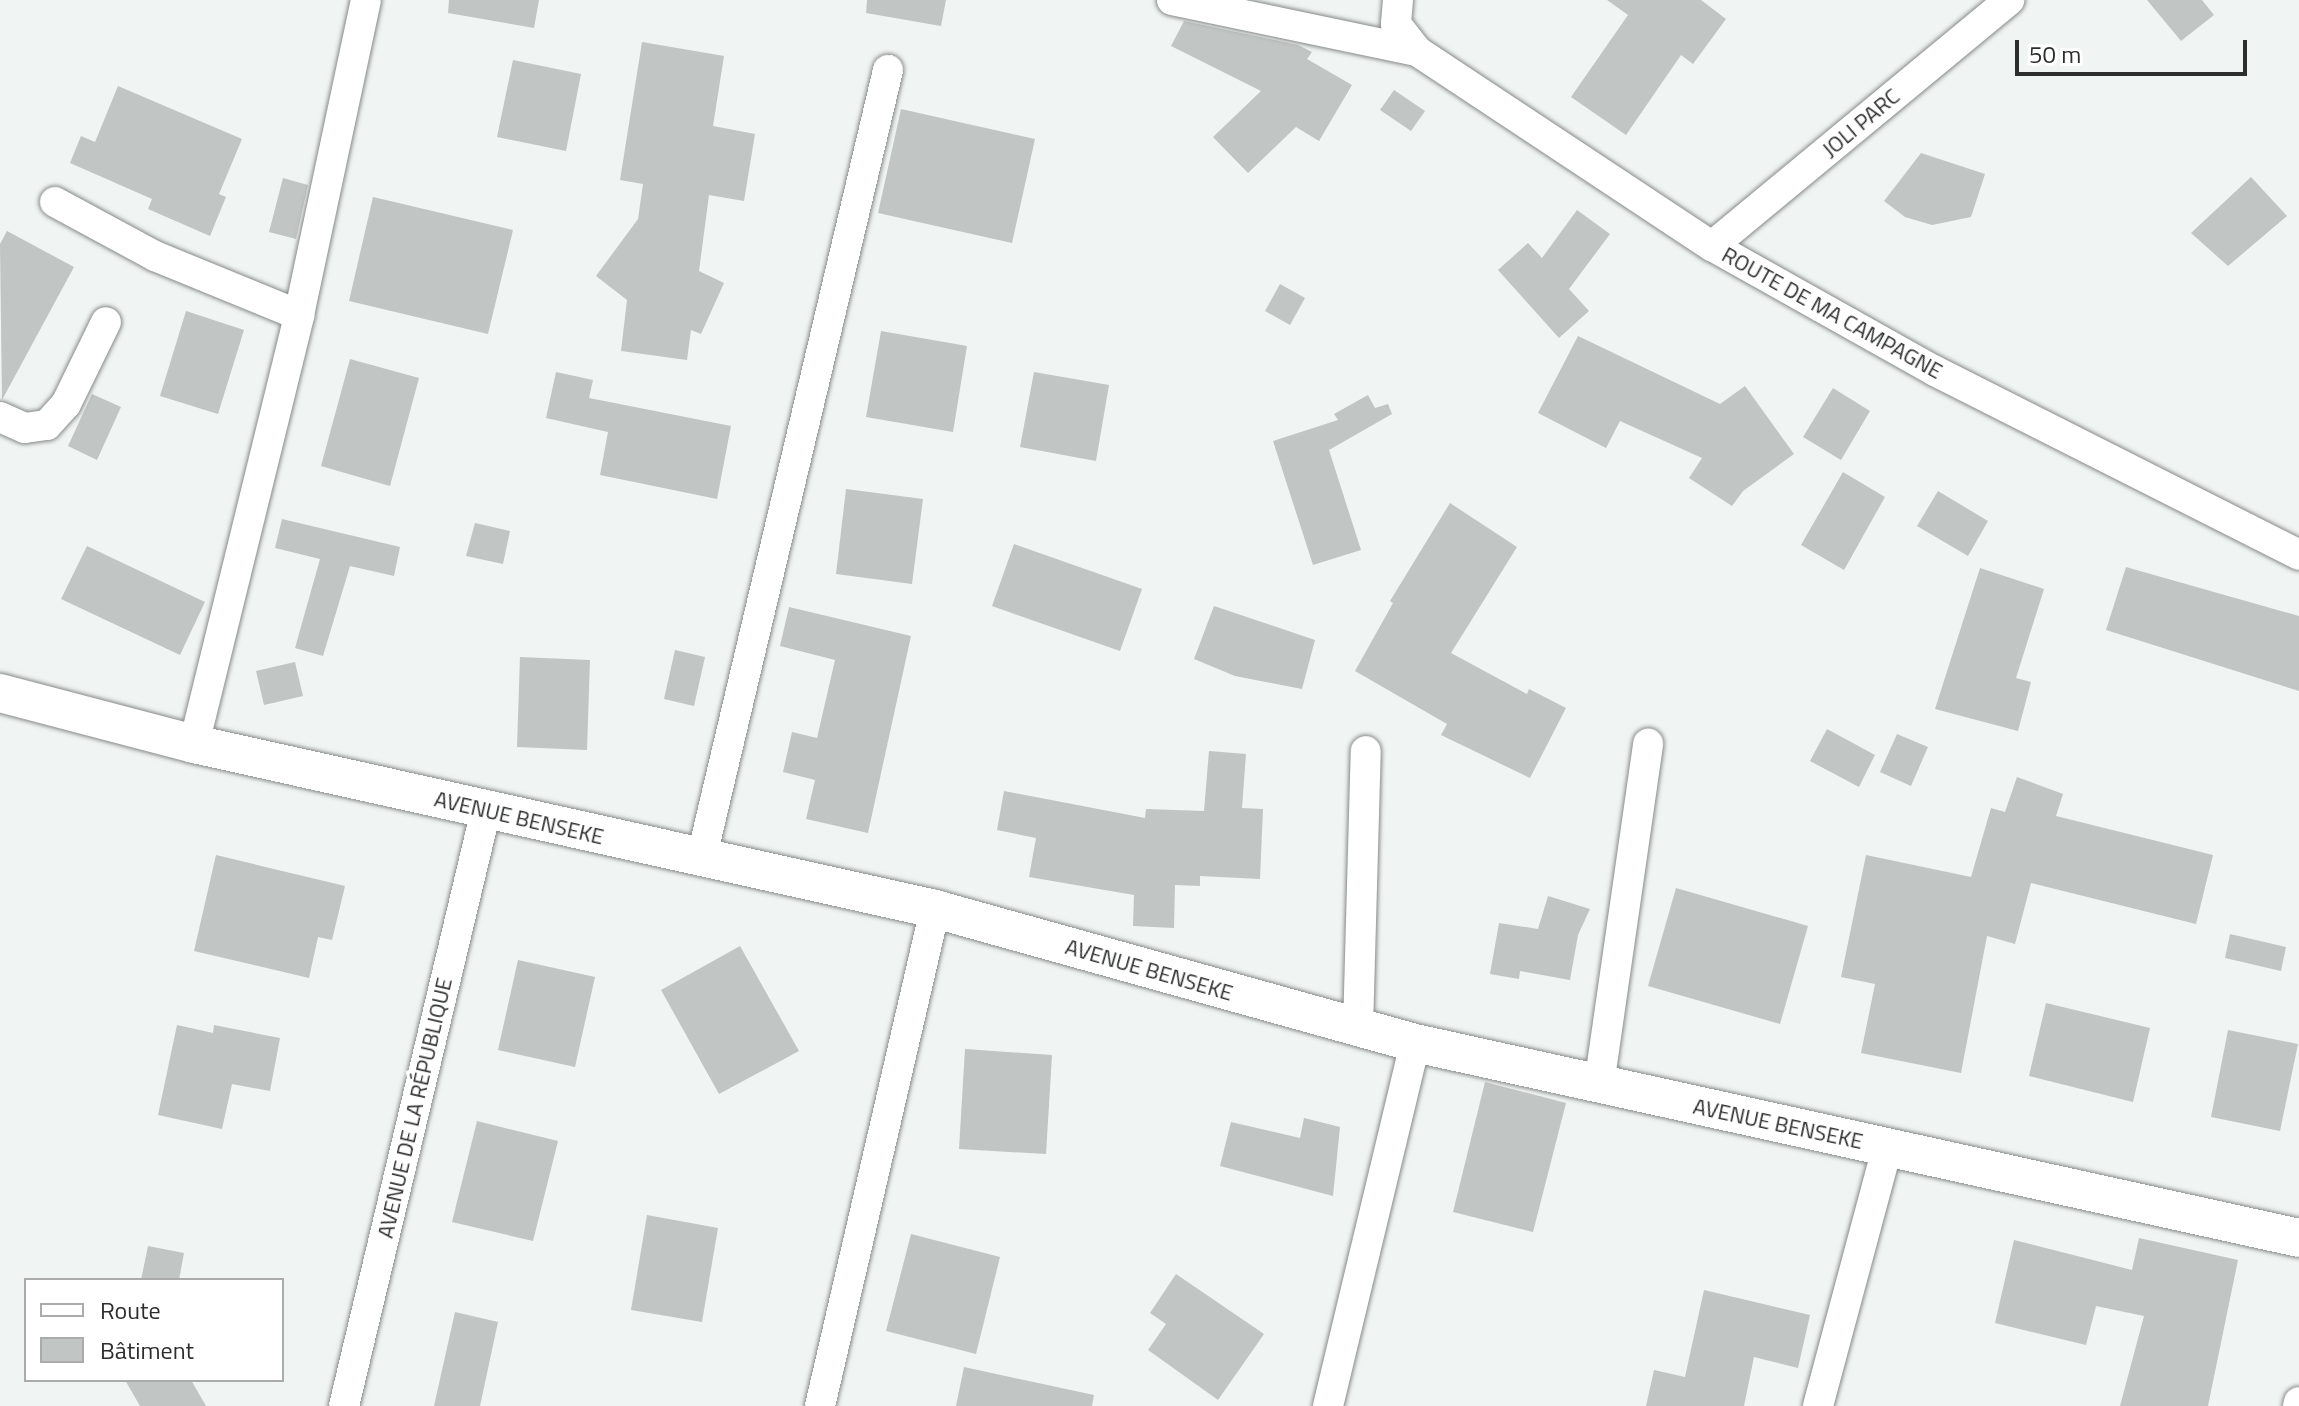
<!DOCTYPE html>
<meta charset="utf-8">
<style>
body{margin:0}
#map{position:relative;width:2299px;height:1406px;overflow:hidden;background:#f0f4f3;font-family:"Titillium Web",sans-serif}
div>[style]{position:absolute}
.building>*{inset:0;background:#c1c5c3}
.roads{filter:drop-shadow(0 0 2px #868a88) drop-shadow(0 0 2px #868a88)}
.minor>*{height:30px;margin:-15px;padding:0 15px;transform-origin:15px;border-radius:15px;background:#fff}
.tertiary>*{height:38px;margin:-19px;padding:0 19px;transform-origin:19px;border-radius:19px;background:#fff}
span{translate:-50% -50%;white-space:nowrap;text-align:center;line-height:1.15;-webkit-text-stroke:7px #fff;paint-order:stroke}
.street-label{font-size:22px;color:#2c2e2d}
.legend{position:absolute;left:24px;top:1278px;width:260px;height:104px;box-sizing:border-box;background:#fff;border:2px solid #ababab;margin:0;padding:10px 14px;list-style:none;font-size:24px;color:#2c2e2d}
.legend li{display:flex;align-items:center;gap:16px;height:40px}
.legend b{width:40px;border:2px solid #ababab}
.scale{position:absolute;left:2015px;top:40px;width:232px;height:36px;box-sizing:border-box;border:4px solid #2c2e2d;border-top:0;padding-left:10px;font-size:24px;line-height:28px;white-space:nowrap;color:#2c2e2d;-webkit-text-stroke:6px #fff;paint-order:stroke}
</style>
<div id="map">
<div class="building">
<i style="clip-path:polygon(449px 0,539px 0,534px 28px,448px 13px)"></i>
<i style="clip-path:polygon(867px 0,946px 0,941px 26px,866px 13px)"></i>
<i style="clip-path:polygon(1607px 0,1701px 0,1726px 19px,1693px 64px,1681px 55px,1626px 135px,1571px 97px,1628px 15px)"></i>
<i style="clip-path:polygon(2147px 0,2202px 0,2214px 15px,2181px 41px)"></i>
<i style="clip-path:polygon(1184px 21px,1298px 45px,1312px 52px,1307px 59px,1352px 85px,1319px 141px,1296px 127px,1248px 173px,1213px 137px,1261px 91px,1171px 46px)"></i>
<i style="clip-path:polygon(642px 42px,724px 56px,713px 126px,755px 134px,744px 201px,709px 195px,699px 271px,724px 283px,701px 334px,691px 330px,687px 360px,621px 351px,627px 300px,596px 276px,638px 219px,643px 184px,620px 180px)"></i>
<i style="clip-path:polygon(513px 60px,581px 74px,566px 151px,497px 137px)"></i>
<i style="clip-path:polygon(118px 86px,242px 139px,219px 194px,226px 197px,210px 236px,148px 209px,152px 199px,70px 163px,81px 136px,95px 142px)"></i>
<i style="clip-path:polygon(1394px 90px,1425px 111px,1411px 131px,1380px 110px)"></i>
<i style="clip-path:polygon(901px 109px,1035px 139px,1012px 243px,878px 213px)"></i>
<i style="clip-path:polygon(1921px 153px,1985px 174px,1971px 217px,1932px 225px,1905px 217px,1884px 201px)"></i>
<i style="clip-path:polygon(2251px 177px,2287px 216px,2228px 266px,2191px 233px)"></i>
<i style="clip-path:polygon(283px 178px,308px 185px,296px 239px,269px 232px)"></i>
<i style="clip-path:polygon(373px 197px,513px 230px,488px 334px,349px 301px)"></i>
<i style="clip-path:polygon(1577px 210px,1610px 234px,1569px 289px,1589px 311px,1559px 338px,1498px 270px,1528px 243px,1542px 258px)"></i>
<i style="clip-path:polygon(7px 231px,74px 267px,2px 400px,0 244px)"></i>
<i style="clip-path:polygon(1280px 284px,1305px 298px,1290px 325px,1265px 311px)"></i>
<i style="clip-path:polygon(186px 311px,244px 330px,218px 414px,160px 396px)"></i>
<i style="clip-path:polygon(881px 331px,967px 346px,953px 432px,866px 417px)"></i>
<i style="clip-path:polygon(1578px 336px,1720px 404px,1745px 386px,1794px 454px,1743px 491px,1732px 506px,1689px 478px,1702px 458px,1620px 421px,1606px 448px,1538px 413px)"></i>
<i style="clip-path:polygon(350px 359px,419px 378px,390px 486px,321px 466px)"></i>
<i style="clip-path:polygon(556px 372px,593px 380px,589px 398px,731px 426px,717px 499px,600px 475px,608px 432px,546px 418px)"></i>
<i style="clip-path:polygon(1034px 372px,1109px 385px,1096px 461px,1020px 447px)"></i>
<i style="clip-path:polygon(1833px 388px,1870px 411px,1841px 460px,1803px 437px)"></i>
<i style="clip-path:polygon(92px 394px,121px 407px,97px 460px,68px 446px)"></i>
<i style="clip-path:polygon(1368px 395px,1375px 408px,1388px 404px,1392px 414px,1329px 450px,1361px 550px,1313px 565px,1273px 441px,1338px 420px,1334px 414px)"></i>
<i style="clip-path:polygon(1843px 472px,1885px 497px,1844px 570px,1801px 545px)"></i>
<i style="clip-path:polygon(846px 489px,923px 499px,912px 584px,836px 574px)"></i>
<i style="clip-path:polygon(1938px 491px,1988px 521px,1968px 556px,1917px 526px)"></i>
<i style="clip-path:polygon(1450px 503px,1517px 547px,1451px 653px,1527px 694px,1529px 689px,1566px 708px,1530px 778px,1441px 735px,1447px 724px,1355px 671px,1393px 603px,1390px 601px)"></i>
<i style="clip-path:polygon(282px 519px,400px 547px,394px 576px,350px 566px,323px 656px,295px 648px,320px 559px,275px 548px)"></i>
<i style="clip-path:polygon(475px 523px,510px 531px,503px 564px,466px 556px)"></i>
<i style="clip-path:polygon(1014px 544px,1142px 589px,1120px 651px,992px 606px)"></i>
<i style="clip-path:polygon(87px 546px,205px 602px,180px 655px,61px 599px)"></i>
<i style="clip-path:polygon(2126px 567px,2299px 616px,2299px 691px,2106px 630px)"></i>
<i style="clip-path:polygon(1980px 568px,2044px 589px,2016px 678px,2031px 682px,2018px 731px,1935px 709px)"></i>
<i style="clip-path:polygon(1214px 606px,1315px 640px,1302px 689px,1235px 676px,1194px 659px)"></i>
<i style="clip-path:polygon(789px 607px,911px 636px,868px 833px,806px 819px,815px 780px,783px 772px,792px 732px,817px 738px,835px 660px,780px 646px)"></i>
<i style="clip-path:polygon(675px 650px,705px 657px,694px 706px,664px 699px)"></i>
<i style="clip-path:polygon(520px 657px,590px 660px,587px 750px,517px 747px)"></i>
<i style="clip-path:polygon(295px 662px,303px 696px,264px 705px,256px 671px)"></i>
<i style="clip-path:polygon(1827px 729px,1875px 755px,1859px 787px,1810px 761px)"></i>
<i style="clip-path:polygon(1897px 734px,1928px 747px,1911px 786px,1880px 772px)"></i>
<i style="clip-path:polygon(1209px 751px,1246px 754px,1242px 808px,1263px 809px,1260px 879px,1200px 876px,1200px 886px,1175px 885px,1174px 928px,1133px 926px,1134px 895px,1029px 877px,1036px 838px,997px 830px,1004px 791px,1145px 818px,1146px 809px,1204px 811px)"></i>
<i style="clip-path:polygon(2017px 777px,2063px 794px,2056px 816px,2213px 855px,2196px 924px,2031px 883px,2015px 944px,1987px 936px,1961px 1073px,1861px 1053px,1875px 984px,1841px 977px,1866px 855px,1971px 877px,1991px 808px,2005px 812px)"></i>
<i style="clip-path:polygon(216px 855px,345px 886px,332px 940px,318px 937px,309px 978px,194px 951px)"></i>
<i style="clip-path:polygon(1676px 888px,1808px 926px,1780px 1024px,1648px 986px)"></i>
<i style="clip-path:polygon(1548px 896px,1590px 909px,1578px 935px,1570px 980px,1520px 971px,1519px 979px,1490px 974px,1499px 923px,1538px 929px)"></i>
<i style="clip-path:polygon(2230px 934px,2286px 947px,2281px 971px,2225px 958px)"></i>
<i style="clip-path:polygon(740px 946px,799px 1051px,719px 1094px,661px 990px)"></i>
<i style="clip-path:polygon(518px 960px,595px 977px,575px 1067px,498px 1050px)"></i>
<i style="clip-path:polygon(2046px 1003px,2150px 1028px,2133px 1102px,2029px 1076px)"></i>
<i style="clip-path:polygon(177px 1025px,213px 1033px,214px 1025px,280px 1038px,270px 1091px,232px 1084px,222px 1129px,158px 1115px)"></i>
<i style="clip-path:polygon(2228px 1030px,2298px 1044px,2280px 1131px,2211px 1117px)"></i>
<i style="clip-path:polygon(965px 1049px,1052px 1055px,1046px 1154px,959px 1149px)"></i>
<i style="clip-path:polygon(1485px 1082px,1566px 1103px,1533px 1232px,1453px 1212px)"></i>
<i style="clip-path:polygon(1304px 1118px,1340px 1127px,1333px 1196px,1220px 1166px,1231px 1122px,1300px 1138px)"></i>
<i style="clip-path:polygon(477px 1121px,558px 1141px,533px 1241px,452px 1222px)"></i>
<i style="clip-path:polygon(647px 1215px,718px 1228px,702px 1322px,631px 1310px)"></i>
<i style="clip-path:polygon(911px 1234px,1000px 1257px,976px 1354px,886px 1331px)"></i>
<i style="clip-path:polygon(2139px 1238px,2238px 1260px,2208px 1406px,2120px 1406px,2144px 1316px,2096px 1306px,2086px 1345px,1995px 1323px,2014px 1240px,2132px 1270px)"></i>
<i style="clip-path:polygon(148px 1246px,184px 1253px,179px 1280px,141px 1280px)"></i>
<i style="clip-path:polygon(1176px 1274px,1264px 1334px,1218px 1400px,1148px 1350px,1166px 1324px,1150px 1313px)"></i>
<i style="clip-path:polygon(1704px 1290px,1810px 1315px,1798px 1368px,1754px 1357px,1744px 1406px,1646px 1406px,1654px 1370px,1685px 1377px)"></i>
<i style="clip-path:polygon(455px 1312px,498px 1322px,480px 1406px,434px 1406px)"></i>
<i style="clip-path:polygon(964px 1367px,1094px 1395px,1092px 1406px,956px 1406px)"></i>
<i style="clip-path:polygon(125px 1380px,191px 1380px,206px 1406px,140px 1406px)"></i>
</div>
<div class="roads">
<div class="minor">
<i style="left:1172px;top:0;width:250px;rotate:11.8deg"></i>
<i style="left:1398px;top:0;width:24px;rotate:95deg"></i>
<i style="left:1396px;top:24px;width:34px;rotate:52deg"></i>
<i style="left:1417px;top:51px;width:354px;rotate:33.5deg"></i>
<i style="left:1712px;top:246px;width:256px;rotate:29.3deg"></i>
<i style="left:1935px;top:371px;width:408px;rotate:26.8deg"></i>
<i style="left:55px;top:202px;width:114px;rotate:28.4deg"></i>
<i style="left:155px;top:256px;width:156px;rotate:22.3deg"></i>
<i style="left:1712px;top:246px;width:386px;rotate:-39.6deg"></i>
<i style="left:0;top:417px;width:27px;rotate:24deg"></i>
<i style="left:25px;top:428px;width:22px;rotate:-8deg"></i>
<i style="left:47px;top:425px;width:28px;rotate:-48deg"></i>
<i style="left:66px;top:404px;width:91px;rotate:-64deg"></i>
<i style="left:194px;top:744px;width:442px;rotate:-76.2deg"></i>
<i style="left:299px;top:315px;width:322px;rotate:-78deg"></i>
<i style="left:701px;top:860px;width:812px;rotate:-76.68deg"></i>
<i style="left:1358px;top:1029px;width:278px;rotate:-88.4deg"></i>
<i style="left:1599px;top:1085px;width:345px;rotate:-81.8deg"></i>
<i style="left:344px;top:1406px;width:613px;rotate:-76.6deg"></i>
<i style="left:820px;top:1406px;width:510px;rotate:-76.97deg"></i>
<i style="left:1328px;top:1406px;width:373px;rotate:-76.5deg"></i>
<i style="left:1818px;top:1406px;width:267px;rotate:-75deg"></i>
<i style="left:2298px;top:1406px;width:4px;rotate:-76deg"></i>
</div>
<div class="tertiary">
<i style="left:0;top:693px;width:201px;rotate:14.7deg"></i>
<i style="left:194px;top:744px;width:759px;rotate:12.55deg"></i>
<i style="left:935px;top:909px;width:498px;rotate:15.6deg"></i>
<i style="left:1415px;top:1043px;width:905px;rotate:12.44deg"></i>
</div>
</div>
<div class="street-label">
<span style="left:1861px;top:123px;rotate:-40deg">JOLI PARC</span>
<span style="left:1832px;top:313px;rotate:29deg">ROUTE DE MA CAMPAGNE</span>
<span style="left:519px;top:818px;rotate:13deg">AVENUE BENSEKE</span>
<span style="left:1149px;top:970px;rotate:16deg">AVENUE BENSEKE</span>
<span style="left:415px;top:1108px;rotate:-77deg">AVENUE DE LA RÉPUBLIQUE</span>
<span style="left:1778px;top:1124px;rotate:12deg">AVENUE BENSEKE</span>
</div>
<ul class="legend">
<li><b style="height:10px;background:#fff"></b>Route</li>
<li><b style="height:22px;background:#c1c5c3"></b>Bâtiment</li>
</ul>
<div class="scale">50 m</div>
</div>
